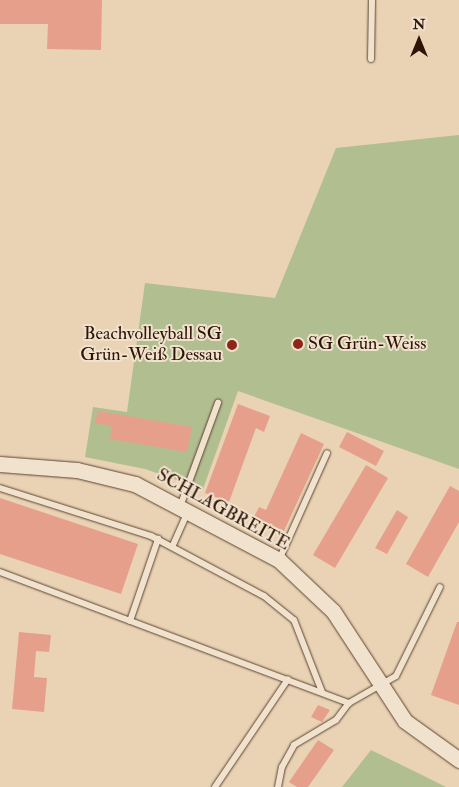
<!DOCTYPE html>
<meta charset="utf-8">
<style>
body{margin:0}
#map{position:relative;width:459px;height:787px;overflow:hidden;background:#e9d3b4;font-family:"IM FELL Double Pica",serif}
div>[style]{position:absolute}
.green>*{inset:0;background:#b1be90}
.building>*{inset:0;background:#e69f8b}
.roads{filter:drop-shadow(0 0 1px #5c4431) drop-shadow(0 0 1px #5c4431)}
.service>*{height:6px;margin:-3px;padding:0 3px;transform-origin:3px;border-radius:3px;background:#f1e2ce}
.tertiary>*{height:15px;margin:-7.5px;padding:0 7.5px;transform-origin:7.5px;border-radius:7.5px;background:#f1e2ce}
.dots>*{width:14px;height:14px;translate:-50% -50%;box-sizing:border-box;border:2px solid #f1e2ce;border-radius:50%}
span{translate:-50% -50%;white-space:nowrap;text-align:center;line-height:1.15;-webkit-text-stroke:4px #f1e2ce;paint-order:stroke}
.poi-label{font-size:18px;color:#2d1405}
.right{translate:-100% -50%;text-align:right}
.left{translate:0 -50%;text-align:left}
.street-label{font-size:18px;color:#2d1405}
.north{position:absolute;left:394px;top:15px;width:50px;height:50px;-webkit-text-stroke:4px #f1e2ce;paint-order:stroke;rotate:0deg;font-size:14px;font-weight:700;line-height:20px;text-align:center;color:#2d1405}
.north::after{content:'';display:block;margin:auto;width:18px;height:22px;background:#2d1405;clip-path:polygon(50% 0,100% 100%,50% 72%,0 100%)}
</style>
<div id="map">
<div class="green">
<i style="clip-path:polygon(459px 135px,459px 469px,238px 391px,203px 489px,145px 469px,85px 457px,93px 407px,127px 412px,145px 283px,275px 298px,336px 148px)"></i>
<i style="clip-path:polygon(371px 750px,424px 776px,446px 787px,342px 787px)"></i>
</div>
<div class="building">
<i style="clip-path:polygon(0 0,102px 0,101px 50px,47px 49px,48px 24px,0 24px)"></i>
<i style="clip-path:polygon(238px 404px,270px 416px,264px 432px,256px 428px,229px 502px,205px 493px)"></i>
<i style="clip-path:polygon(98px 411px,192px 427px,187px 452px,110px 439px,112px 426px,95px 423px)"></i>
<i style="clip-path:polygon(347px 432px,384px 451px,376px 466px,339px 447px)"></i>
<i style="clip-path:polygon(301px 433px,324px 444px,284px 531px,254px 517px,259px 507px,266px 510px)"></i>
<i style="clip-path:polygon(366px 465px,388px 478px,335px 568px,313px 555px)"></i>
<i style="clip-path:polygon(450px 486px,459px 491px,459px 522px,428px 577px,406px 564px)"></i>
<i style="clip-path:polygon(0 498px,138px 544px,121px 594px,0 554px)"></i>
<i style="clip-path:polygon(397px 510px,408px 517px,387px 554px,375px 548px)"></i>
<i style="clip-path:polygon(457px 622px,459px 622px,459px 705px,431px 695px)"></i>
<i style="clip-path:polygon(19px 632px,51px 635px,49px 652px,36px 651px,34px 677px,47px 678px,44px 712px,12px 709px)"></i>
<i style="clip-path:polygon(318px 705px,330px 710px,322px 722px,311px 717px)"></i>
<i style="clip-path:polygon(318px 740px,334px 750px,308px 787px,297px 787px,289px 782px)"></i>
</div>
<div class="roads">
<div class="service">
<i style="left:371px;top:59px;width:59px;rotate:-89deg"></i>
<i style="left:0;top:488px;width:158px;rotate:17.6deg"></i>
<i style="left:151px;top:536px;width:128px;rotate:28deg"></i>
<i style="left:264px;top:596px;width:38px;rotate:39deg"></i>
<i style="left:294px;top:620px;width:77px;rotate:68.7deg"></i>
<i style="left:181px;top:504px;width:108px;rotate:-69.9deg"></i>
<i style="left:173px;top:545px;width:36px;rotate:-66deg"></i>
<i style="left:279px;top:560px;width:117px;rotate:-65.8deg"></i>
<i style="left:0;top:572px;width:373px;rotate:20.6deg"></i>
<i style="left:349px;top:703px;width:54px;rotate:-29.9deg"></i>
<i style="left:396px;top:676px;width:99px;rotate:-63.7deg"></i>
<i style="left:130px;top:621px;width:87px;rotate:-71.1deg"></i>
<i style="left:215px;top:787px;width:130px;rotate:-55.9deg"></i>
<i style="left:278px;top:787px;width:20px;rotate:-79deg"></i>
<i style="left:282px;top:767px;width:25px;rotate:-61deg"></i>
<i style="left:294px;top:745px;width:49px;rotate:-30.8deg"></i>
<i style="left:336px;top:720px;width:21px;rotate:-53deg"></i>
</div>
<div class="tertiary">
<i style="left:0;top:464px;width:77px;rotate:4.5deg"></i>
<i style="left:77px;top:470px;width:60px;rotate:13.6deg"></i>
<i style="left:135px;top:484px;width:163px;rotate:27.8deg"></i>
<i style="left:279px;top:560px;width:74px;rotate:43.4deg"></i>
<i style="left:333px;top:611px;width:131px;rotate:56.8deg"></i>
<i style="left:405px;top:721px;width:67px;rotate:35.8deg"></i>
</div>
</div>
<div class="dots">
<i style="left:298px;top:344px;background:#8f2418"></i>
<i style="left:232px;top:345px;background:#8f2418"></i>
</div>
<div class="poi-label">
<span class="right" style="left:222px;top:345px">Beachvolleyball SG<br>Grün-Weiß Dessau</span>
<span class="left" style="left:308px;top:344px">SG Grün-Weiss</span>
</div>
<div class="street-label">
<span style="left:223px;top:510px;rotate:29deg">SCHLAGBREITE</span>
</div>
<div class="north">N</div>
</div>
